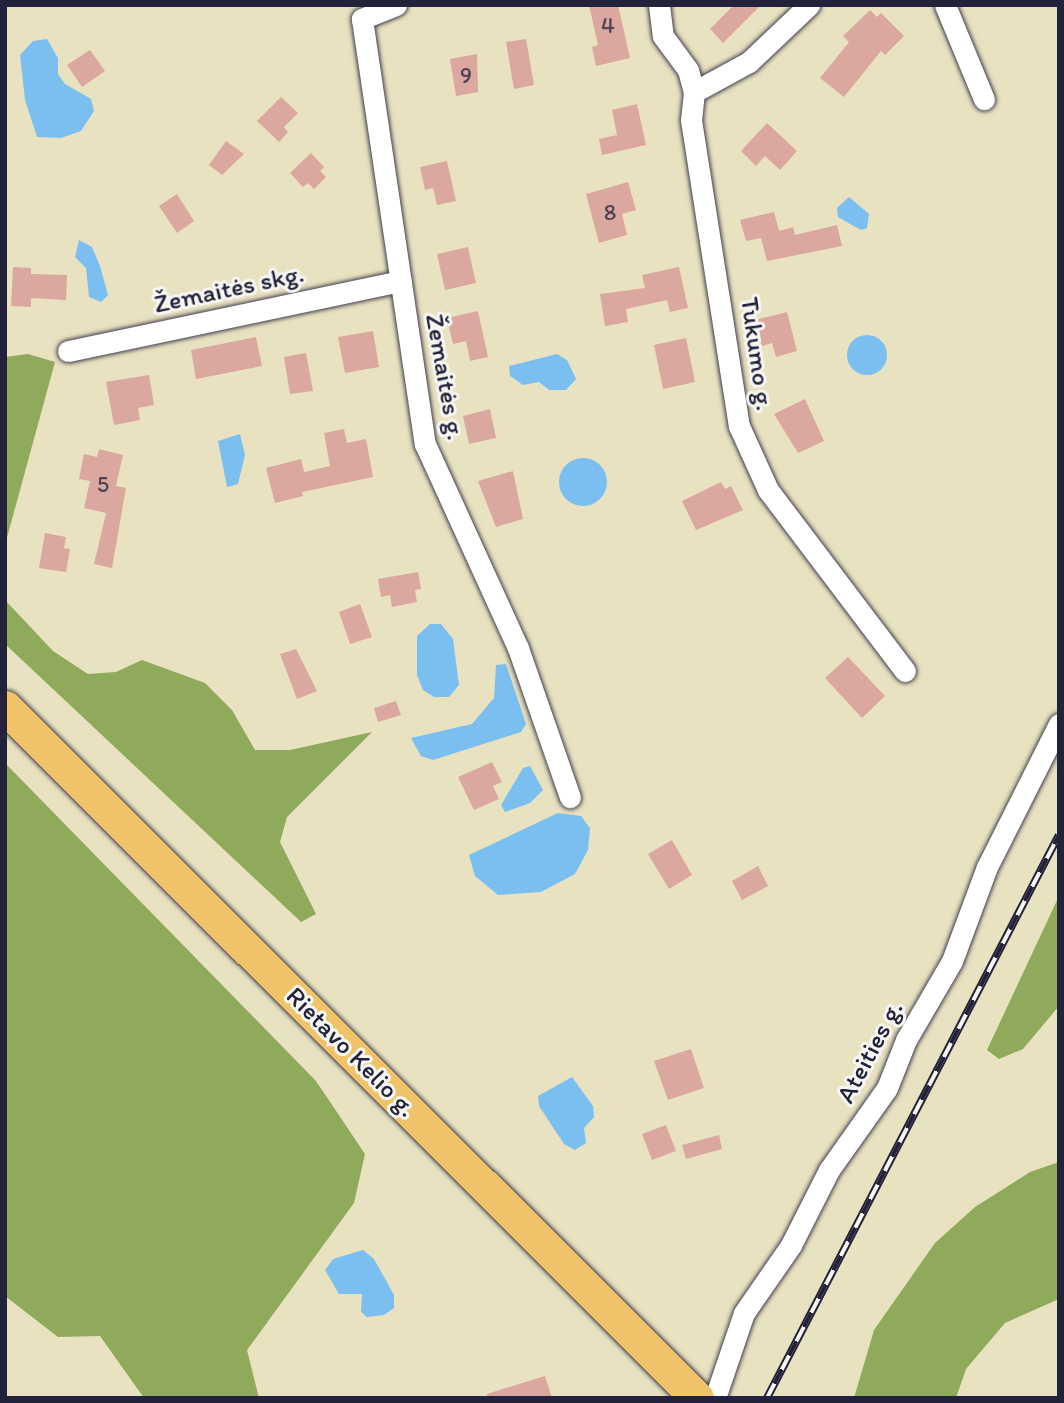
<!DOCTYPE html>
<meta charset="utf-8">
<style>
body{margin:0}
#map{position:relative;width:1064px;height:1403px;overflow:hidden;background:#e9e2c0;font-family:Itim,sans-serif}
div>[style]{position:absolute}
.forest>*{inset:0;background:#90aa5c}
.water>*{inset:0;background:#7bbff1}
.round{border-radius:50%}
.building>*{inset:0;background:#dba89f}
.roads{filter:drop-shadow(0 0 2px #403f4f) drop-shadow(0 0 2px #403f4f)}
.minor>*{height:21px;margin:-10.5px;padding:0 10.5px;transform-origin:10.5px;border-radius:10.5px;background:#fff}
.primary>*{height:33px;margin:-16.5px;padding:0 16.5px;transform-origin:16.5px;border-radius:16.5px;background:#f1c369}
.rail>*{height:8px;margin-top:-4px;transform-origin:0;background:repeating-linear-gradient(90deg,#f6f6f2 0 16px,#22223b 0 32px);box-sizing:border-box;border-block:2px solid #22223b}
span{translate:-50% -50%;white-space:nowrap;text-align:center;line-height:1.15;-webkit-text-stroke:6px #f6f6f2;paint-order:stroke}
.number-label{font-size:23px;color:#504454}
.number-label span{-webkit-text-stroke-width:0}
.street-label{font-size:26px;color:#22223b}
.frame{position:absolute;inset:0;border:7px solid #22223b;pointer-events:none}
</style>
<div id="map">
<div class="forest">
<i style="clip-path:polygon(28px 354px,55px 362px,5px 545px,5px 357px)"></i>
<i style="clip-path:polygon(5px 600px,53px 651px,88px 674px,116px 672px,142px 660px,205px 683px,232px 710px,255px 750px,290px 750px,372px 732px,287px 817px,280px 842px,316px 914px,301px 922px,5px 644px)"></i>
<i style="clip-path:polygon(5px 763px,316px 1081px,365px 1154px,354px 1203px,247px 1350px,259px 1398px,144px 1398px,100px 1336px,58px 1337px,5px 1296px)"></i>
<i style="clip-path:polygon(1059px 896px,1059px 1006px,1023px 1049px,999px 1059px,987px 1050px)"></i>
<i style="clip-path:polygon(1059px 1162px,1059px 1299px,1005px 1323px,966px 1369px,956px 1398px,854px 1398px,874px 1330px,935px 1243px,975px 1207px,1030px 1172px)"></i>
</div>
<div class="water">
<i style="clip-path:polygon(47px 39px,58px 58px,58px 74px,65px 84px,91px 99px,94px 111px,81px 131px,61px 138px,37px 137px,25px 100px,20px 55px,33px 41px)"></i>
<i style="clip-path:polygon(849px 197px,869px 214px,867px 228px,861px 230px,838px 217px,837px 208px)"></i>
<i style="clip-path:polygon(79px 240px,92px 247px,100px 266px,108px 295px,101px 302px,89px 297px,86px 268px,75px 257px)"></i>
<i class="round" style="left:847px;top:335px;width:40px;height:40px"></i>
<i style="clip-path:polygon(557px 354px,567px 360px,576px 379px,566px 390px,549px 390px,539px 382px,523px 385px,510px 376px,509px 366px)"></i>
<i style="clip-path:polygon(240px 434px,245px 455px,238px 484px,227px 487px,218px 441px)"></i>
<i class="round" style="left:559px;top:458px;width:48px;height:48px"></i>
<i style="clip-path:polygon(430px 624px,441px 624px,453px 639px,459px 685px,449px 697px,434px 697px,423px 690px,417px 675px,417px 636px)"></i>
<i style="clip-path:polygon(506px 664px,526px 724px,521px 732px,433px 760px,421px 756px,411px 738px,472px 724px,494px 698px,496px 665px)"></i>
<i style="clip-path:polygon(530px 766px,543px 790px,530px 803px,505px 812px,501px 805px,523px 768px)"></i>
<i style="clip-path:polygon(558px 813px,581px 816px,590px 828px,588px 850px,575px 874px,541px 892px,498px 895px,475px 876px,469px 855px)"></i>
<i style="clip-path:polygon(572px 1077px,593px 1106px,594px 1117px,584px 1128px,586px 1143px,575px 1150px,564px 1144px,539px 1106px,538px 1096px)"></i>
<i style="clip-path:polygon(363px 1250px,374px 1259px,394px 1295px,394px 1308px,384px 1315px,367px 1317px,361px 1312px,362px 1294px,339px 1294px,325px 1270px,333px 1259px)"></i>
</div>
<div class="building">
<i style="clip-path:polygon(589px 5px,618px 5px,630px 58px,596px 66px,592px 47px,598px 45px)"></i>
<i style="clip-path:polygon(734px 5px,761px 5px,723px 43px,710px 29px)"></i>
<i style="clip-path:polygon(870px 10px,877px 17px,881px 13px,904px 36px,885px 55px,881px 51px,844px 97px,820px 78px,849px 42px,843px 36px)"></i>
<i style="clip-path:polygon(526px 39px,534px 85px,514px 89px,506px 42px)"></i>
<i style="clip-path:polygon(90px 50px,105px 71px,82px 87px,67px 65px)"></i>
<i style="clip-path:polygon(477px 54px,478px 92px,456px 96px,450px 59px)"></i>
<i style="clip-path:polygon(281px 97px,298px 113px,284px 127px,288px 132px,279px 142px,257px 121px)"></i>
<i style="clip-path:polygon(637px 104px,646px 145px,602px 155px,599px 139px,617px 135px,612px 110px)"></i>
<i style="clip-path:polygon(767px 123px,797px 151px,780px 170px,765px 156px,756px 166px,741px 151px)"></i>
<i style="clip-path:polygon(226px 141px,244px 154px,222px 175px,209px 165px)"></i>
<i style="clip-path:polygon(311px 153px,324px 167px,320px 171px,326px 177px,314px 189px,308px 183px,303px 187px,290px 173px)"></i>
<i style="clip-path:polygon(447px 161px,456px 201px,437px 205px,433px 188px,425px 190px,420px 167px)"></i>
<i style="clip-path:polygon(628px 182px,636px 210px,622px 214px,627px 235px,599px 243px,586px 194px)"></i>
<i style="clip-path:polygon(177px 194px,194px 221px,177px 233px,159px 206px)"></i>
<i style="clip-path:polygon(774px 212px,779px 231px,793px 227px,795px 235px,837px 225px,842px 246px,767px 261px,761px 238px,746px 241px,740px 220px)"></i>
<i style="clip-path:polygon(468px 247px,476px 283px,445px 290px,437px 254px)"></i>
<i style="clip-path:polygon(13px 267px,31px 268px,31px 274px,67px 275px,66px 300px,31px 298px,31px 307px,11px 306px)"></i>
<i style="clip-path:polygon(679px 267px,688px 308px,670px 312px,667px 300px,626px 309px,628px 322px,605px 326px,600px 294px,645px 288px,642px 275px)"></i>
<i style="clip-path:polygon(478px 311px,488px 357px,470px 361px,466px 341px,453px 344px,447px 318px)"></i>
<i style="clip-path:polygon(787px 312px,797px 351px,776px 357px,772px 343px,762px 346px,755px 320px)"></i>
<i style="clip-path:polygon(373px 331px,379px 367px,345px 373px,338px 337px)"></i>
<i style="clip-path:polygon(256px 337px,262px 366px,196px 379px,191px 350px)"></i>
<i style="clip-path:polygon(686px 338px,695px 382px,663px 389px,654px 345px)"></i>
<i style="clip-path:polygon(306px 353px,313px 391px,290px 394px,284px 357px)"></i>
<i style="clip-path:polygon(149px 375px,154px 405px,138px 408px,140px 420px,114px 425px,106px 382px)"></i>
<i style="clip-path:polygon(805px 399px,824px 441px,798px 453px,774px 414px)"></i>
<i style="clip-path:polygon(490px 409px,496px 438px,469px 444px,463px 416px)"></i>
<i style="clip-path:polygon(344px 429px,347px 443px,366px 439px,373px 477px,302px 492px,303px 496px,275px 503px,266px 468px,301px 459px,304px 472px,330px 466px,324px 433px)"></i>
<i style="clip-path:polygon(99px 449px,123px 455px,116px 486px,126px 488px,112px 568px,94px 564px,106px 513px,84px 508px,90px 481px,79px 479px,84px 454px,97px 457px)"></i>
<i style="clip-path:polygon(513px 471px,523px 519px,496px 527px,478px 481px)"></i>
<i style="clip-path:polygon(721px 482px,725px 489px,731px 486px,743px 510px,696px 530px,682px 501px)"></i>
<i style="clip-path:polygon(45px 533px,66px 537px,64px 548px,70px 549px,66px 572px,39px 568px)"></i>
<i style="clip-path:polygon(418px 572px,421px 589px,415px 590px,417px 602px,392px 607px,390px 595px,381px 597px,378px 579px)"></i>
<i style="clip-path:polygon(360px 604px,372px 637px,350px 644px,339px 612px)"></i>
<i style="clip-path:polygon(296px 649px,317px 691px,297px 699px,280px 654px)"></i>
<i style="clip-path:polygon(848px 657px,885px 696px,862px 718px,825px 678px)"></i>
<i style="clip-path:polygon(396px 701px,401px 715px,378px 722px,374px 708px)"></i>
<i style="clip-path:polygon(492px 762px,502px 782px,493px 786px,499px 799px,474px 810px,458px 777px)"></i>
<i style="clip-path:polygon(672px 840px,692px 875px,669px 889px,648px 854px)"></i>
<i style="clip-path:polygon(758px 866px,768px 886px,742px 900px,732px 881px)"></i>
<i style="clip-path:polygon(691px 1049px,704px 1088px,668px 1100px,654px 1061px)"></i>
<i style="clip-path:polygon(666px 1125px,676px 1151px,652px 1160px,642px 1134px)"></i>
<i style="clip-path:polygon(719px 1135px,722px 1149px,686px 1159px,682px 1145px)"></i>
<i style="clip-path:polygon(545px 1376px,552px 1398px,488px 1398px,487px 1394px)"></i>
</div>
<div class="roads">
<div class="minor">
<i style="left:396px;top:5px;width:37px;rotate:158deg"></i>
<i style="left:362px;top:19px;width:430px;rotate:81.6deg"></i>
<i style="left:425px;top:444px;width:224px;rotate:65.5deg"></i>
<i style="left:518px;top:648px;width:158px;rotate:70.8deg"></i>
<i style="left:659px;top:5px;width:31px;rotate:83deg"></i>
<i style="left:663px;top:36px;width:42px;rotate:53.7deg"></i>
<i style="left:688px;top:70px;width:23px;rotate:75deg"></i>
<i style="left:694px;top:92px;width:28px;rotate:96deg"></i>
<i style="left:691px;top:120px;width:310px;rotate:81.1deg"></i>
<i style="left:739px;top:426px;width:70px;rotate:65.6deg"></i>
<i style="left:768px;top:490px;width:227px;rotate:52.9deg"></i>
<i style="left:945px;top:5px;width:102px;rotate:67.5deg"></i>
<i style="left:694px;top:92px;width:63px;rotate:-28.6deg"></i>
<i style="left:749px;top:62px;width:83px;rotate:-43.5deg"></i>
<i style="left:68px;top:351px;width:340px;rotate:-11.9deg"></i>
<i style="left:715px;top:1398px;width:90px;rotate:-71.2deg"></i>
<i style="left:744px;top:1313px;width:83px;rotate:-55.3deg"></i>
<i style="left:791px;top:1245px;width:84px;rotate:-63.1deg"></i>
<i style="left:829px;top:1170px;width:100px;rotate:-54.7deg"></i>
<i style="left:887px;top:1088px;width:52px;rotate:-68.4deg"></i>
<i style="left:906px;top:1040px;width:91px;rotate:-59.8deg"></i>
<i style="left:952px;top:961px;width:100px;rotate:-69.6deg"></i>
<i style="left:987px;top:867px;width:160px;rotate:-63.3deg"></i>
</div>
<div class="primary">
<i style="left:5px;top:707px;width:978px;rotate:44.96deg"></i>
</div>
</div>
<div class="rail">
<i style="left:767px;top:1398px;width:634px;rotate:-62.59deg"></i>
</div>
<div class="number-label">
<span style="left:608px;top:25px">4</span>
<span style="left:466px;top:75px">9</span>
<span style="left:610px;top:212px">8</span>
<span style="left:103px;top:484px">5</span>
</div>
<div class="street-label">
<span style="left:229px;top:289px;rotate:-12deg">Žemaitės skg.</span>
<span style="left:757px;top:354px;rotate:82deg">Tukumo g.</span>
<span style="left:445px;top:377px;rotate:80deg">Žemaitės g.</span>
<span style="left:351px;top:1052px;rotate:45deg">Rietavo Kelio g.</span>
<span style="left:870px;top:1052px;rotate:-62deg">Ateities g.</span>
</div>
<div class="frame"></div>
</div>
